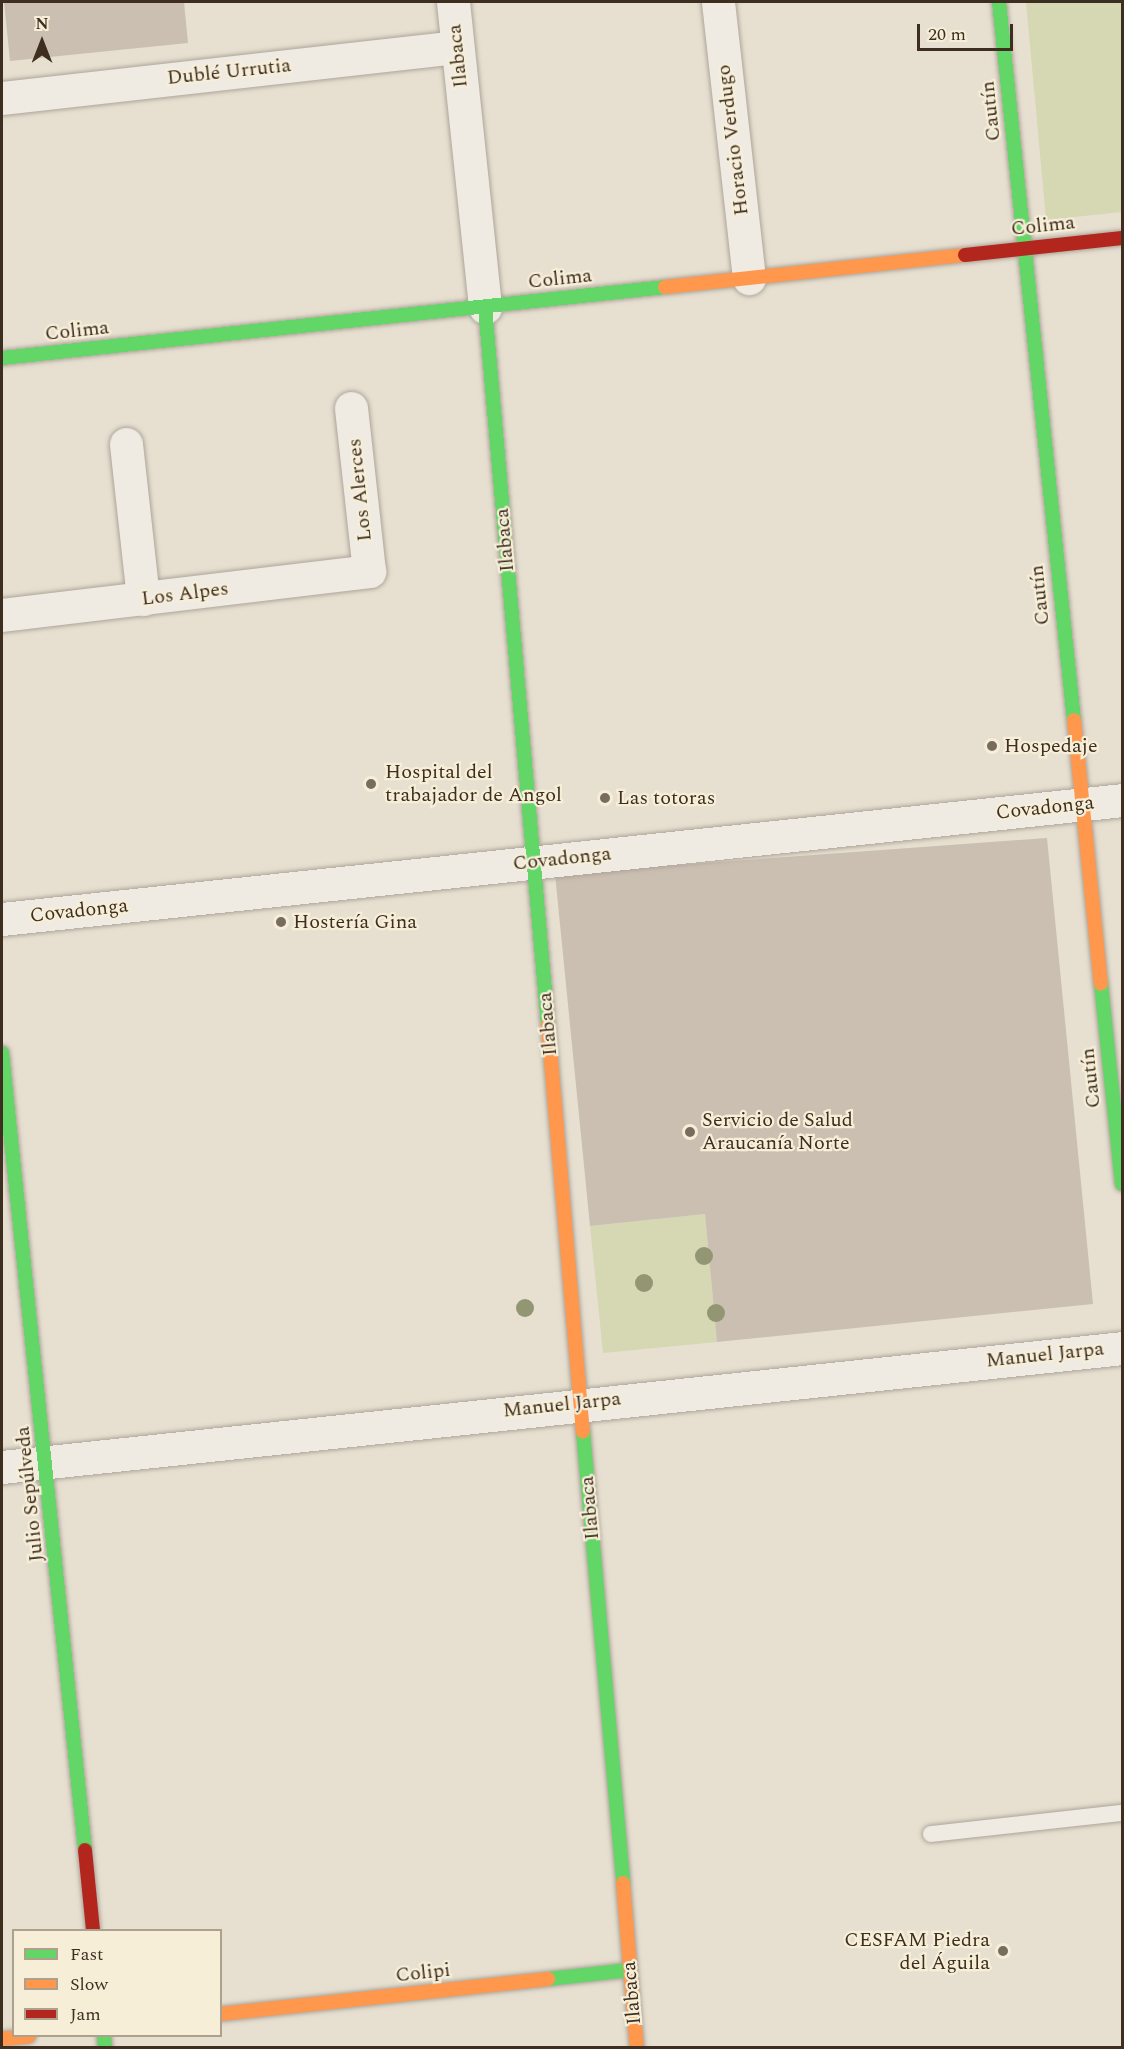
<!DOCTYPE html>
<meta charset="utf-8">
<style>
body{margin:0}
#map{position:relative;width:1124px;height:2049px;overflow:hidden;background:#e7e0d1;font-family:Spectral,serif}
div>[style]{position:absolute}
.green>*{inset:0;background:#d6d7b3}
.building>*{inset:0;background:#cbbfb2}
.roads{filter:drop-shadow(0 0 2px #ada599) drop-shadow(0 0 2px #ada599)}
.lane>*{height:16px;margin:-8px;padding:0 8px;transform-origin:8px;border-radius:8px;background:#efebe3}
.street>*{height:33px;margin:-16.5px;padding:0 16.5px;transform-origin:16.5px;border-radius:16.5px;background:#efebe3}
.fast>*{height:14px;margin:-7px;padding:0 7px;transform-origin:7px;border-radius:7px;background:#63d668}
.slow>*{height:14px;margin:-7px;padding:0 7px;transform-origin:7px;border-radius:7px;background:#ff974d}
.jam>*{height:14px;margin:-7px;padding:0 7px;transform-origin:7px;border-radius:7px;background:#b3261e}
.trees>*{width:18px;height:18px;margin:-9px;border-radius:50%;background:#929673}
.dots>*{width:16px;height:16px;translate:-50% -50%;box-sizing:border-box;border:3px solid #f7eed8;border-radius:50%}
span{translate:-50% -50%;white-space:nowrap;text-align:center;line-height:1.15;-webkit-text-stroke:4.5px #f7eed8;paint-order:stroke}
.street-label{font-size:20px;color:#3d2e20}
.poi-label{font-size:20px;color:#3d2e20}
.left{translate:0 -50%;text-align:left}
.right{translate:-100% -50%;text-align:right}
.frame{position:absolute;inset:0;border:3px solid #3d2e20;pointer-events:none}
.legend{position:absolute;left:12px;top:1929px;width:210px;height:108px;box-sizing:border-box;background:#f7eed8;border:2px solid #ada18e;margin:0;padding:8px 10px;list-style:none;font-size:18px;color:#3d2e20}
.legend li{display:flex;align-items:center;gap:12px;height:30px}
.legend b{width:30px;border:2px solid #ada18e}
.north{position:absolute;left:12px;top:12px;width:60px;height:60px;-webkit-text-stroke:4px #f7eed8;paint-order:stroke;rotate:0deg;font-size:16px;font-weight:700;line-height:24px;text-align:center;color:#3d2e20}
.north::after{content:'';display:block;margin:auto;width:21px;height:27px;background:#3d2e20;clip-path:polygon(50% 0,100% 100%,50% 72%,0 100%)}
.scale{position:absolute;left:917px;top:24px;width:96px;height:27px;box-sizing:border-box;border:3px solid #3d2e20;border-top:0;padding-left:8px;font-size:18px;line-height:21px;white-space:nowrap;color:#3d2e20;-webkit-text-stroke:4px #f7eed8;paint-order:stroke}
</style>
<div id="map">
<div class="green">
<i style="clip-path:polygon(1026px 2px,1122px 2px,1122px 212px,1046px 220px)"></i>
<i style="clip-path:polygon(705px 1214px,717px 1342px,603px 1353px,590px 1226px)"></i>
</div>
<div class="building">
<i style="clip-path:polygon(4px 2px,184px 2px,188px 43px,10px 61px)"></i>
<i style="clip-path:polygon(1047px 838px,1093px 1304px,717px 1342px,705px 1214px,590px 1226px,555px 874px)"></i>
</div>
<div class="roads">
<div class="lane">
<i style="left:931px;top:1834px;width:192px;rotate:-6.3deg"></i>
</div>
<div class="street">
<i style="left:453px;top:2px;width:307px;rotate:84deg"></i>
<i style="left:718px;top:2px;width:278px;rotate:83.6deg"></i>
<i style="left:2px;top:98px;width:458px;rotate:-6.4deg"></i>
<i style="left:126px;top:444px;width:156px;rotate:83.7deg"></i>
<i style="left:2px;top:615px;width:370px;rotate:-6.8deg"></i>
<i style="left:369px;top:571px;width:164px;rotate:-96.3deg"></i>
<i style="left:2px;top:919px;width:1126px;rotate:-6.06deg"></i>
<i style="left:2px;top:1467px;width:1126px;rotate:-6.06deg"></i>
</div>
<div class="fast">
<i style="left:999px;top:2px;width:722px;rotate:84.04deg"></i>
<i style="left:485px;top:307px;width:721px;rotate:84.99deg"></i>
<i style="left:2px;top:358px;width:667px;rotate:-6.11deg"></i>
<i style="left:1101px;top:984px;width:201px;rotate:84deg"></i>
<i style="left:2px;top:1053px;width:801px;rotate:84.05deg"></i>
<i style="left:583px;top:1431px;width:454px;rotate:84.9deg"></i>
<i style="left:548px;top:1979px;width:82px;rotate:-6.3deg"></i>
<i style="left:104px;top:2036px;width:12px;rotate:85deg"></i>
</div>
<div class="slow">
<i style="left:665px;top:287px;width:302px;rotate:-6.1deg"></i>
<i style="left:1074px;top:720px;width:265px;rotate:84.2deg"></i>
<i style="left:548px;top:1025px;width:408px;rotate:85.1deg"></i>
<i style="left:623px;top:1883px;width:166px;rotate:85.2deg"></i>
<i style="left:220px;top:2014px;width:330px;rotate:-6.1deg"></i>
<i style="left:2px;top:2039px;width:27px;rotate:-6deg"></i>
</div>
<div class="jam">
<i style="left:965px;top:255px;width:158px;rotate:-6.2deg"></i>
<i style="left:85px;top:1850px;width:80px;rotate:84.3deg"></i>
</div>
</div>
<div class="trees">
<i style="left:704px;top:1256px"></i>
<i style="left:644px;top:1283px"></i>
<i style="left:525px;top:1308px"></i>
<i style="left:716px;top:1313px"></i>
</div>
<div class="dots">
<i style="left:992px;top:746px;background:#786c5e"></i>
<i style="left:371px;top:784px;background:#786c5e"></i>
<i style="left:605px;top:798px;background:#786c5e"></i>
<i style="left:281px;top:922px;background:#786c5e"></i>
<i style="left:690px;top:1132px;background:#786c5e"></i>
<i style="left:1003px;top:1951px;background:#786c5e"></i>
</div>
<div class="street-label">
<span style="left:458px;top:56px;rotate:-96deg">Ilabaca</span>
<span style="left:229px;top:72px;rotate:-6deg">Dublé Urrutia</span>
<span style="left:991px;top:111px;rotate:-96deg">Cautín</span>
<span style="left:733px;top:140px;rotate:-97deg">Horacio Verdugo</span>
<span style="left:1043px;top:226px;rotate:-6deg">Colima</span>
<span style="left:560px;top:279px;rotate:-6deg">Colima</span>
<span style="left:77px;top:331px;rotate:-6deg">Colima</span>
<span style="left:360px;top:490px;rotate:-96deg">Los Alerces</span>
<span style="left:505px;top:540px;rotate:-95deg">Ilabaca</span>
<span style="left:185px;top:594px;rotate:-7deg">Los Alpes</span>
<span style="left:1040px;top:595px;rotate:-96deg">Cautín</span>
<span style="left:1045px;top:808px;rotate:-6deg">Covadonga</span>
<span style="left:562px;top:859px;rotate:-6deg">Covadonga</span>
<span style="left:79px;top:911px;rotate:-6deg">Covadonga</span>
<span style="left:548px;top:1024px;rotate:-95deg">Ilabaca</span>
<span style="left:1091px;top:1078px;rotate:-96deg">Cautín</span>
<span style="left:1045px;top:1355px;rotate:-6deg">Manuel Jarpa</span>
<span style="left:562px;top:1405px;rotate:-6deg">Manuel Jarpa</span>
<span style="left:30px;top:1494px;rotate:-96deg">Julio Sepúlveda</span>
<span style="left:590px;top:1508px;rotate:-95deg">Ilabaca</span>
<span style="left:423px;top:1973px;rotate:-6deg">Colipi</span>
<span style="left:632px;top:1993px;rotate:-95deg">Ilabaca</span>
</div>
<div class="poi-label">
<span class="left" style="left:1004px;top:746px">Hospedaje</span>
<span class="left" style="left:385px;top:784px">Hospital del<br>trabajador de Angol</span>
<span class="left" style="left:617px;top:798px">Las totoras</span>
<span class="left" style="left:293px;top:922px">Hostería Gina</span>
<span class="left" style="left:702px;top:1132px">Servicio de Salud<br>Araucanía Norte</span>
<span class="right" style="left:990px;top:1952px">CESFAM Piedra<br>del Águila</span>
</div>
<div class="frame"></div>
<ul class="legend">
<li><b style="height:8px;background:#63d668"></b>Fast</li>
<li><b style="height:8px;background:#ff974d"></b>Slow</li>
<li><b style="height:8px;background:#b3261e"></b>Jam</li>
</ul>
<div class="north">N</div>
<div class="scale">20 m</div>
</div>
